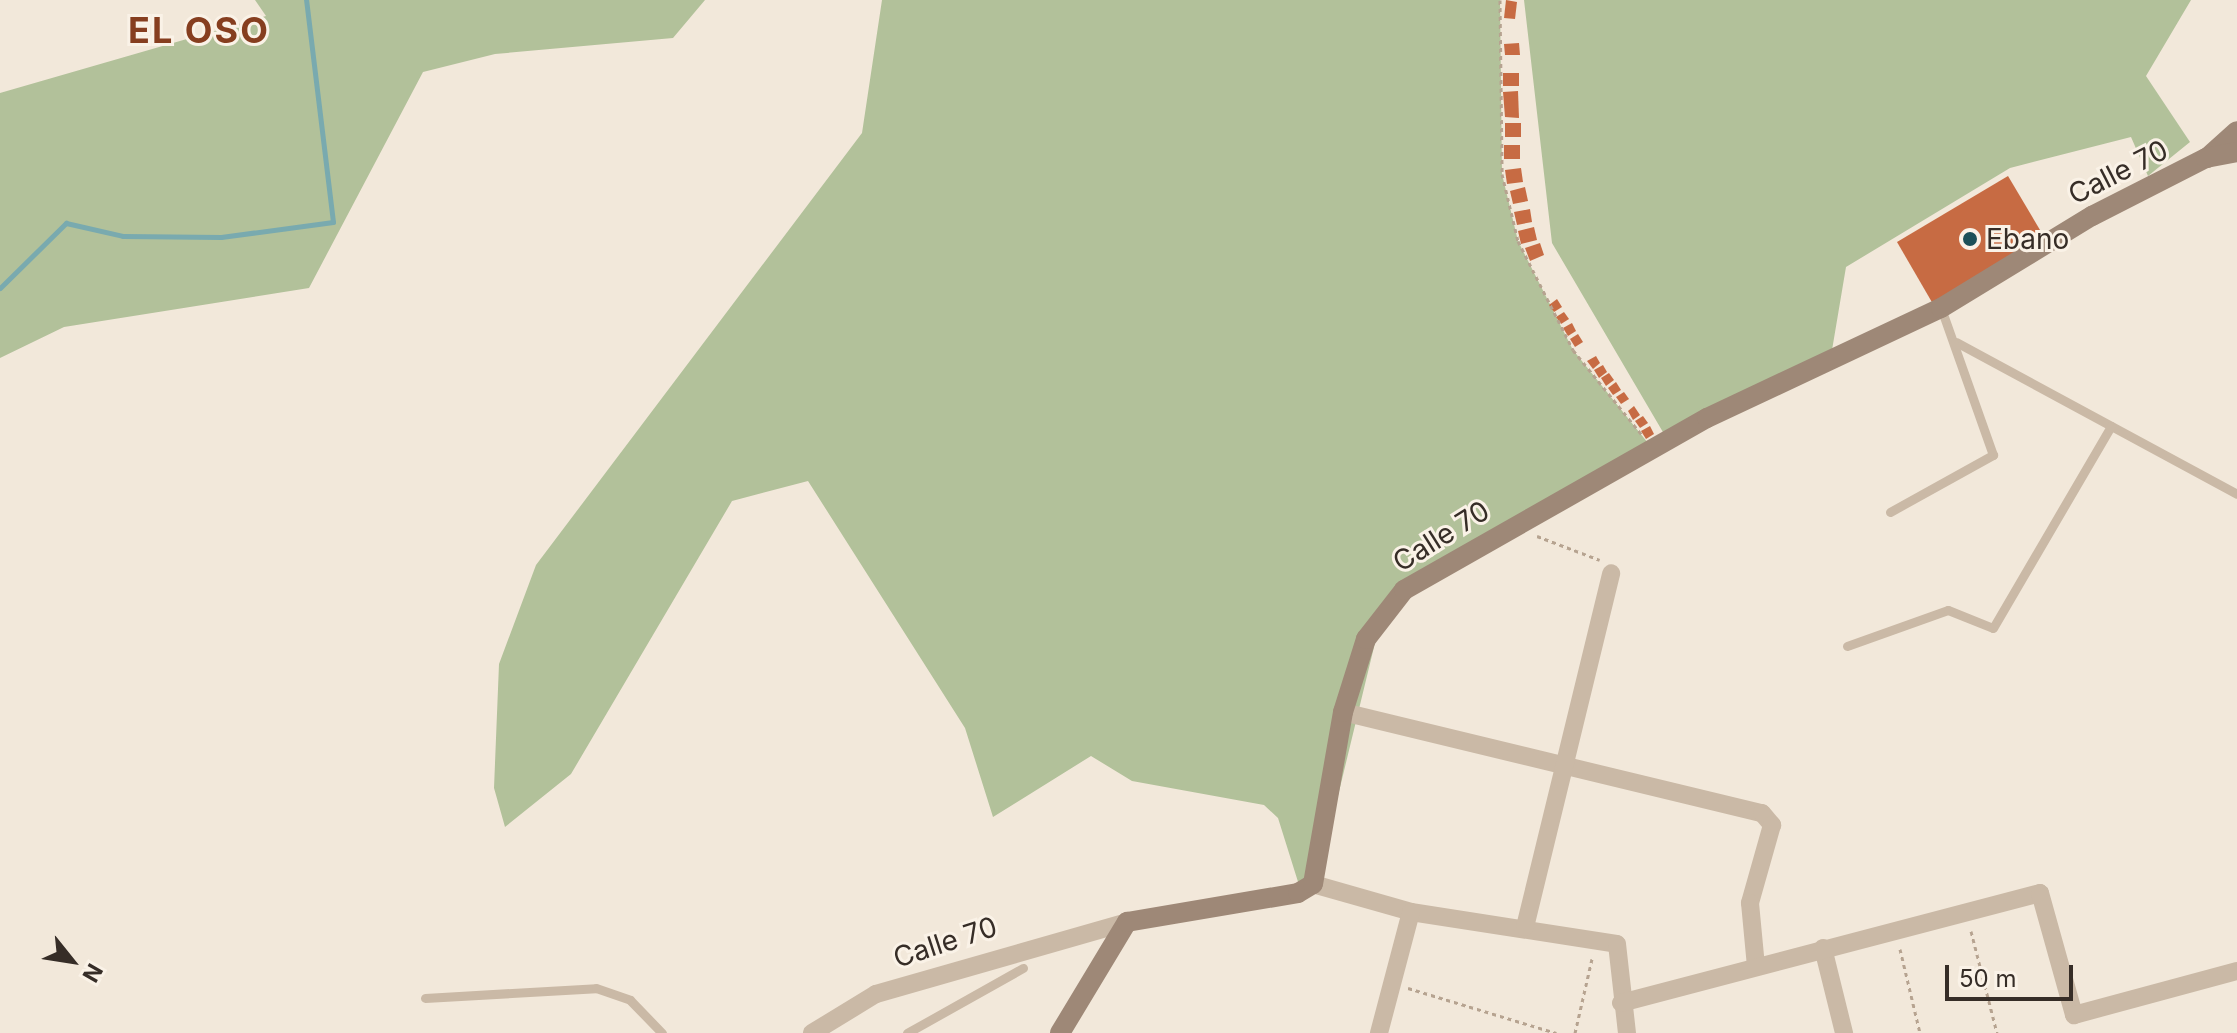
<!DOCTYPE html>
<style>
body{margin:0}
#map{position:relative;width:2237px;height:1033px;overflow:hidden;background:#f2e8da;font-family:Inter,sans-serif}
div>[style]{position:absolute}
.green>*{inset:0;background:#b2c19a}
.stream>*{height:5px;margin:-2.5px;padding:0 2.5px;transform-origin:2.5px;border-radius:2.5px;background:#79aaaf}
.building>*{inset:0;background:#c76b43}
.path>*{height:3px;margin-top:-1.5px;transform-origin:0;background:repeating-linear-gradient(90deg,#b6a390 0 4px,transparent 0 8px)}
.lane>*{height:9px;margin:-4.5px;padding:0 4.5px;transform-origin:4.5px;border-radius:4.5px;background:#cab9a6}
.street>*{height:18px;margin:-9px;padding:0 9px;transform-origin:9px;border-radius:9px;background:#cab9a6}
.secondary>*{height:20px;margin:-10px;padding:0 10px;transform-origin:10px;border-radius:10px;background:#9e8877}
.dots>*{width:22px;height:22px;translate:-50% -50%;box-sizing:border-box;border:4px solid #faf2e7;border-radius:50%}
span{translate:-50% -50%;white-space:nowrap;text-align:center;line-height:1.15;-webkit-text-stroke:6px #faf2e7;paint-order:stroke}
.street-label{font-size:28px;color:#362d27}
.poi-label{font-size:28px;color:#362d27}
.left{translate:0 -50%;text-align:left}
.district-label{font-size:36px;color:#863e1f;font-weight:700;letter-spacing:2px}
.north{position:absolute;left:32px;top:921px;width:80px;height:80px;-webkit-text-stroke:6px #faf2e7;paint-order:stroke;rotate:120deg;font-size:22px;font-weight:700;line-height:32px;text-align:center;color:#362d27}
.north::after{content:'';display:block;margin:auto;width:28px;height:36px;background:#362d27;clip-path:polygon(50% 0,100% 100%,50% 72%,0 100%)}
.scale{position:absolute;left:1945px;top:965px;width:128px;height:36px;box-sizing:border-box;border:4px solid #362d27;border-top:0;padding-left:10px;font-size:24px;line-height:28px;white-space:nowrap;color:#362d27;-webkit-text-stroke:6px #faf2e7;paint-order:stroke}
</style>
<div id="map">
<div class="green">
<i style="clip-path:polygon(255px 0,705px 0,673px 38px,495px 54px,423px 72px,309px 288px,64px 327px,0 358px,0 93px,266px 16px)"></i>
<i style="clip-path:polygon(882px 0,1500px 0,1502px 174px,1518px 241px,1573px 350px,1652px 448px,1667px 439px,1552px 243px,1524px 0,2191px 0,2146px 76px,2190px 142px,2148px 176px,2131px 137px,2010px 168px,1846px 267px,1830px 362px,1652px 448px,1382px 614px,1320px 870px,1299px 885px,1278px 818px,1264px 805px,1132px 781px,1091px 756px,993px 817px,965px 728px,808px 481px,732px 501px,571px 774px,505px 827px,494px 788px,499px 664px,536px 565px,862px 133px)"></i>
</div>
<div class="stream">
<i style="left:0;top:288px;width:93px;rotate:-44.6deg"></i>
<i style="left:66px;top:223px;width:58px;rotate:12.8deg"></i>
<i style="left:123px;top:236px;width:98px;rotate:0.6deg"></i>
<i style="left:221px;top:237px;width:113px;rotate:-7.6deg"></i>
<i style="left:333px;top:222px;width:224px;rotate:-96.9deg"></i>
</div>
<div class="building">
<i style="clip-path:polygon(1506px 0,1517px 2px,1515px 19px,1504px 18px)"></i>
<i style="clip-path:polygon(1519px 43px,1520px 55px,1505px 55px,1504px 44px)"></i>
<i style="clip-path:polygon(1503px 73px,1519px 73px,1519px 86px,1503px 86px)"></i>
<i style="clip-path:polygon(1518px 91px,1519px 118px,1505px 117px,1503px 92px)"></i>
<i style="clip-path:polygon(1505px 123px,1521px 123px,1521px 137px,1505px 137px)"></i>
<i style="clip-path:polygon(1504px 145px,1520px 145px,1520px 159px,1504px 159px)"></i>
<i style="clip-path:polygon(1521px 168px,1523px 182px,1507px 184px,1505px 170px)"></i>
<i style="clip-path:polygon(2008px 176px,2043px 235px,1933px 304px,1897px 242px)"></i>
<i style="clip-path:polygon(1525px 187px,1528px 201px,1513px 204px,1510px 191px)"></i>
<i style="clip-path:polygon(1530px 209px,1532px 222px,1517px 225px,1514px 212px)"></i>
<i style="clip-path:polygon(1534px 227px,1537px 240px,1521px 244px,1518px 231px)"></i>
<i style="clip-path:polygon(1540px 243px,1544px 255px,1530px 261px,1525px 248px)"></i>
<i style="clip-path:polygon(1557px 299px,1562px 307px,1554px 312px,1549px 305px)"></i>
<i style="clip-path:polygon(1564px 312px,1569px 319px,1561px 324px,1556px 317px)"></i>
<i style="clip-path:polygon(1572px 323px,1576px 331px,1568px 336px,1563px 328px)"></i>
<i style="clip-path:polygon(1578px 334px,1583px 342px,1575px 347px,1570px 339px)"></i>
<i style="clip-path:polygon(1596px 356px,1600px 363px,1593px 369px,1587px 361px)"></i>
<i style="clip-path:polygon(1603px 365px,1607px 372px,1599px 378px,1594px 370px)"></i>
<i style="clip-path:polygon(1609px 373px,1614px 380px,1606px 386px,1601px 378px)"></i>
<i style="clip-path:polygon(1616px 382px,1621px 390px,1613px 395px,1608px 388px)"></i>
<i style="clip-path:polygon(1624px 392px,1629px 399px,1621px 404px,1616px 397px)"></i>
<i style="clip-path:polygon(1634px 406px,1640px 415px,1633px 420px,1628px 411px)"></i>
<i style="clip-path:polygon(1643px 416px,1648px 423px,1640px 428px,1635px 421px)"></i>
<i style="clip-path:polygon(1650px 426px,1654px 434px,1646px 439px,1641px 431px)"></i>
</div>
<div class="path">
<i style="left:1500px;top:0;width:174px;rotate:89.3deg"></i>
<i style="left:1502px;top:174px;width:69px;rotate:76.6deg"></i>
<i style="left:1518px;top:241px;width:122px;rotate:63.2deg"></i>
<i style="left:1573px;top:350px;width:109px;rotate:50.9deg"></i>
<i style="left:1537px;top:536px;width:67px;rotate:20.9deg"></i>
<i style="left:1971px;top:931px;width:105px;rotate:75.7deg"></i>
<i style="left:1900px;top:949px;width:86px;rotate:76.6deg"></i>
<i style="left:1408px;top:988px;width:155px;rotate:16.9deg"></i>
<i style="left:1575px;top:1033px;width:76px;rotate:-77.1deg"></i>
</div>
<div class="lane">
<i style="left:1956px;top:342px;width:319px;rotate:28.4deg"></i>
<i style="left:1890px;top:512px;width:118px;rotate:-29deg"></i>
<i style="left:1993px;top:455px;width:156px;rotate:-109.5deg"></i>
<i style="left:1847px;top:646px;width:107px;rotate:-19.6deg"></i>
<i style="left:1948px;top:610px;width:48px;rotate:21.8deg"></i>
<i style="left:1993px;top:628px;width:234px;rotate:-59.7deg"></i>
<i style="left:425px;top:998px;width:171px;rotate:-3.3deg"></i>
<i style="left:596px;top:988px;width:36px;rotate:19deg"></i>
<i style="left:630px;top:1000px;width:46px;rotate:45.9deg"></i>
<i style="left:907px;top:1033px;width:133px;rotate:-29.3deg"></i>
</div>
<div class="street">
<i style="left:1343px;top:712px;width:431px;rotate:13.6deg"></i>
<i style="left:1762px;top:813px;width:16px;rotate:50deg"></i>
<i style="left:1772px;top:825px;width:81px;rotate:105.8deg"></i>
<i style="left:1750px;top:903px;width:64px;rotate:84.6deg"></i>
<i style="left:1313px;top:884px;width:102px;rotate:15.9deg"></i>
<i style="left:1411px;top:912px;width:208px;rotate:8.8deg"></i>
<i style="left:1617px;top:944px;width:90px;rotate:83.6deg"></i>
<i style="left:1525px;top:927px;width:364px;rotate:-76.3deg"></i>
<i style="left:1823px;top:948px;width:88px;rotate:76.1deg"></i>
<i style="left:1621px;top:1003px;width:433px;rotate:-14.7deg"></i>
<i style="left:2040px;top:893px;width:127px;rotate:74.4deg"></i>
<i style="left:2074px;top:1015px;width:169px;rotate:-15.1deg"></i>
<i style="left:812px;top:1033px;width:75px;rotate:-31.4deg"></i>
<i style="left:876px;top:994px;width:261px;rotate:-16deg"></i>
<i style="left:1379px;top:1033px;width:125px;rotate:-75.2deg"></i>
</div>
<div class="secondary">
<i style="left:2207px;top:158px;width:40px;rotate:-42deg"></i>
<i style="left:1060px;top:1033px;width:130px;rotate:-58.9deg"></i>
<i style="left:1127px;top:922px;width:173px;rotate:-9.6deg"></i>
<i style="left:1298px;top:893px;width:17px;rotate:-31deg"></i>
<i style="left:1313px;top:884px;width:175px;rotate:-80.1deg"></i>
<i style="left:1343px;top:712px;width:77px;rotate:-72.5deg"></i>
<i style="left:1366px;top:639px;width:62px;rotate:-52.2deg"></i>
<i style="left:1404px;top:590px;width:348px;rotate:-29.6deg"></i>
<i style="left:1707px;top:418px;width:259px;rotate:-25.2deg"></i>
<i style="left:1941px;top:308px;width:177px;rotate:-31.4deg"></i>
<i style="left:2092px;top:216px;width:128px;rotate:-27deg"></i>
<i style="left:2206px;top:158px;width:32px;rotate:-11deg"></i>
</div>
<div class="dots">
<i style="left:1970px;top:239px;background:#1c5058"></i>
</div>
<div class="street-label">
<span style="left:2118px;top:172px;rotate:-27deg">Calle 70</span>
<span style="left:1441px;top:536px;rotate:-32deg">Calle 70</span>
<span style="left:945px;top:942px;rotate:-18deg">Calle 70</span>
</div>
<div class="poi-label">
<span class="left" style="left:1986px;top:239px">Ebano</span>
</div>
<div class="district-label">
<span style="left:199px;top:31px">EL OSO</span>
</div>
<div class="north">N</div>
<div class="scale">50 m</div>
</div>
